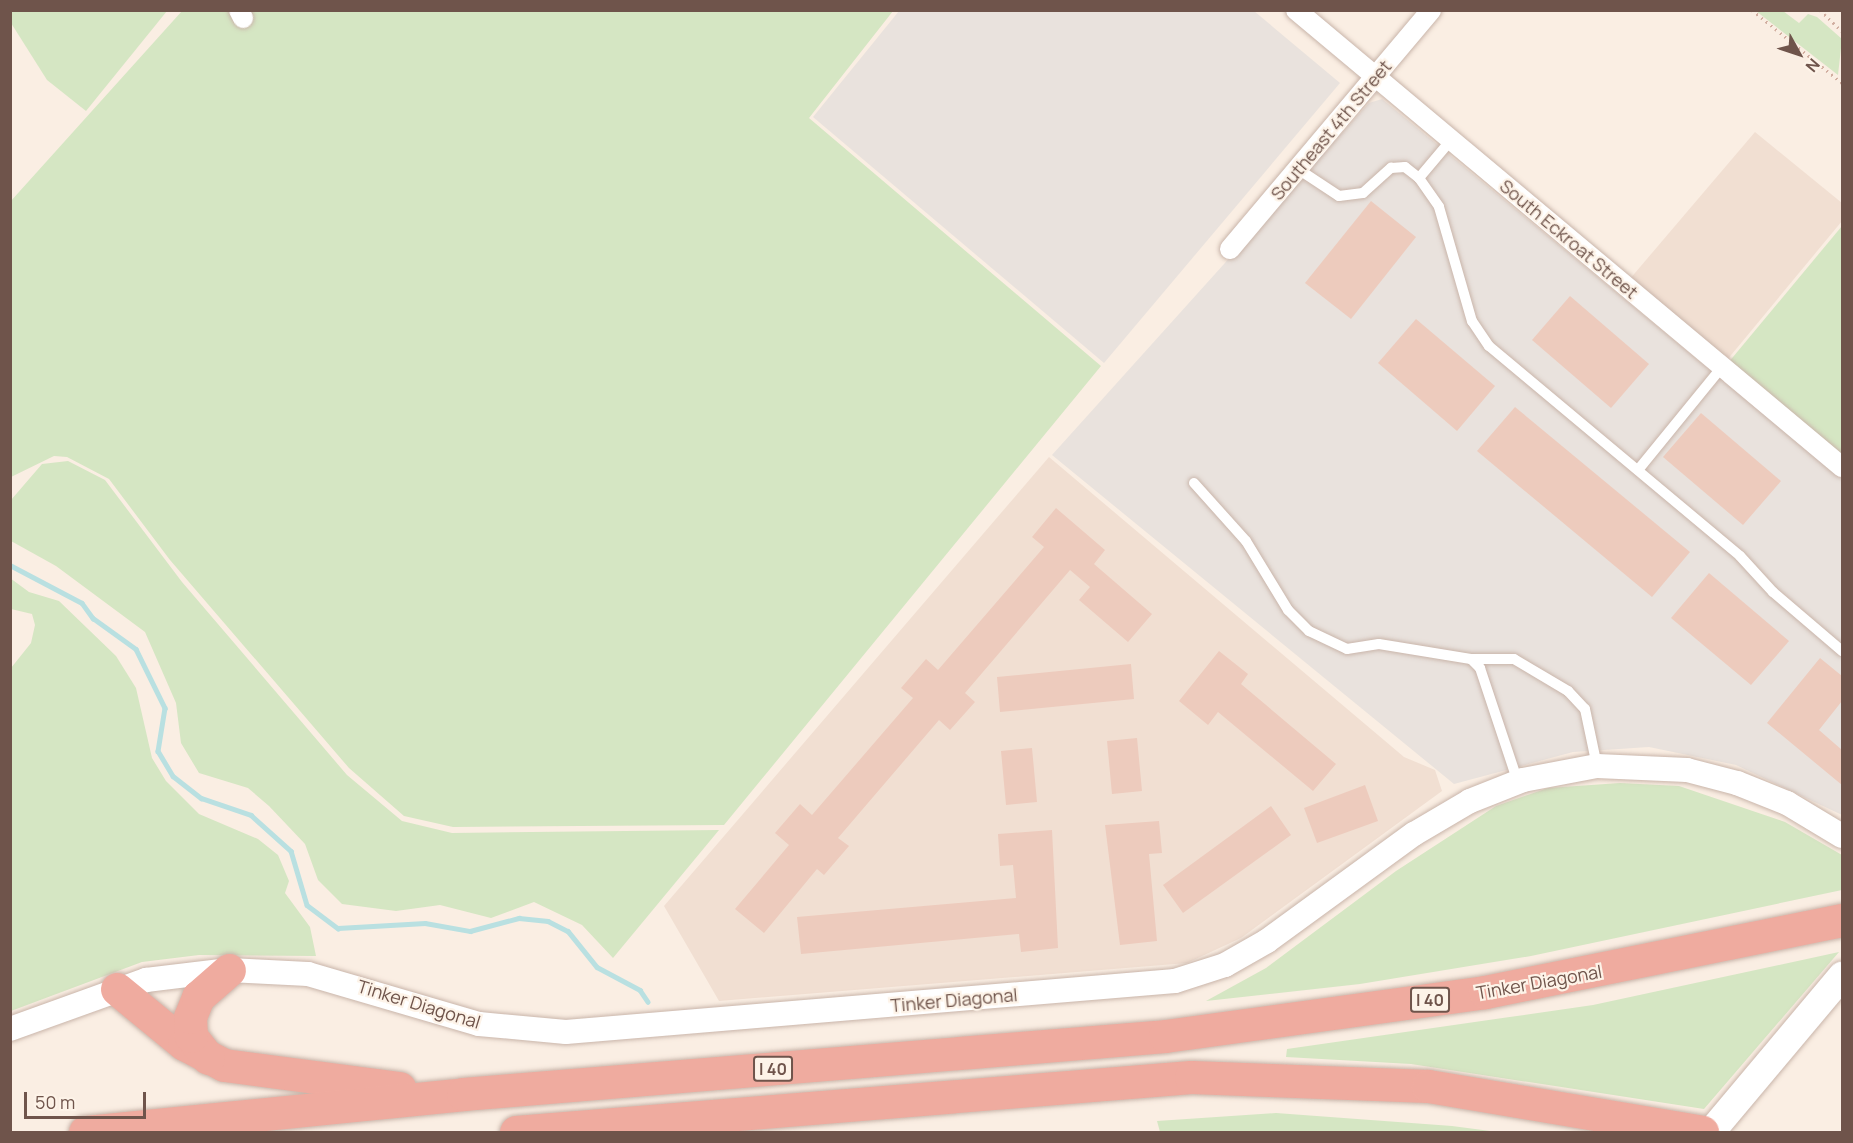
<!DOCTYPE html>
<style>
body{margin:0}
#map{position:relative;width:1853px;height:1143px;overflow:hidden;background:#faeee3;font-family:Manrope,sans-serif}
div>[style]{position:absolute}
.residential>*{inset:0;background:#f1dfd2}
.industrial>*{inset:0;background:#e9e2dd}
.green>*{inset:0;background:#d5e6c3}
.stream>*{height:4.5px;margin:-2.25px;padding:0 2.25px;transform-origin:2.25px;border-radius:2.25px;background:#b9e0e1}
.building>*{inset:0;background:#edcbbd}
.path>*{height:3px;margin-top:-1.5px;transform-origin:0;background:repeating-linear-gradient(90deg,#d1aea0 0 1.5px,transparent 0 6px)}
.roads{filter:drop-shadow(0 0 2px #c9b5aa) drop-shadow(0 0 2px #c9b5aa)}
.service>*{height:10px;margin:-5px;padding:0 5px;transform-origin:5px;border-radius:5px;background:#fff}
.minor>*{height:20px;margin:-10px;padding:0 10px;transform-origin:10px;border-radius:10px;background:#fff}
.tertiary>*{height:24px;margin:-12px;padding:0 12px;transform-origin:12px;border-radius:12px;background:#fff}
.secondary>*{height:28px;margin:-14px;padding:0 14px;transform-origin:14px;border-radius:14px;background:#fff}
.motorway>*{height:33px;margin:-16.5px;padding:0 16.5px;transform-origin:16.5px;border-radius:16.5px;background:#efab9f}
span{translate:-50% -50%;white-space:nowrap;text-align:center;line-height:1.15;-webkit-text-stroke:4.5px #fdf3e8;paint-order:stroke}
.shield-label span{padding:2px 4px;background:#fdf3e8;border:2px solid;border-radius:4px;-webkit-text-stroke-width:0}
.shield-label{font-size:16px;color:#6f544b;font-weight:700}
.street-label{font-size:18px;color:#6f544b}
.frame{position:absolute;inset:0;border:12px solid #6f544b;pointer-events:none}
.north{position:absolute;left:1769px;top:24px;width:60px;height:60px;-webkit-text-stroke:4px #fdf3e8;paint-order:stroke;rotate:130deg;font-size:16px;font-weight:700;line-height:24px;text-align:center;color:#6f544b}
.north::after{content:'';display:block;margin:auto;width:21px;height:27px;background:#6f544b;clip-path:polygon(50% 0,100% 100%,50% 72%,0 100%)}
.scale{position:absolute;left:24px;top:1092px;width:122px;height:27px;box-sizing:border-box;border:3px solid #6f544b;border-top:0;padding-left:8px;font-size:18px;line-height:21px;white-space:nowrap;color:#6f544b;-webkit-text-stroke:4px #fdf3e8;paint-order:stroke}
</style>
<div id="map">
<div class="residential">
<i style="clip-path:polygon(1755px 132px,1842px 203px,1842px 221px,1727px 360px,1629px 280px)"></i>
<i style="clip-path:polygon(1049px 457px,1404px 757px,1435px 770px,1442px 791px,1241px 938px,1187px 963px,719px 1001px,664px 906px)"></i>
</div>
<div class="industrial">
<i style="clip-path:polygon(899px 11px,1254px 11px,1340px 83px,1104px 363px,813px 117px)"></i>
<i style="clip-path:polygon(1382px 99px,1842px 479px,1842px 815px,1736px 765px,1649px 747px,1573px 752px,1454px 784px,1052px 455px,1369px 103px)"></i>
</div>
<div class="green">
<i style="clip-path:polygon(11px 10px,167px 10px,167px 11px,86px 111px,47px 80px,11px 23px)"></i>
<i style="clip-path:polygon(182px 11px,893px 11px,809px 118px,1101px 366px,724px 825px,453px 827px,404px 816px,349px 768px,170px 560px,109px 479px,67px 457px,54px 456px,11px 477px,10px 202px)"></i>
<i style="clip-path:polygon(1756px 11px,1783px 11px,1799px 23px,1808px 14px,1817px 17px,1842px 39px,1838px 75px)"></i>
<i style="clip-path:polygon(1842px 226px,1842px 458px,1728px 363px)"></i>
<i style="clip-path:polygon(68px 461px,105px 480px,182px 582px,347px 775px,402px 821px,452px 833px,719px 830px,613px 958px,582px 925px,534px 902px,491px 918px,440px 905px,396px 911px,342px 904px,318px 880px,305px 844px,269px 806px,248px 788px,199px 773px,181px 743px,176px 703px,145px 632px,56px 566px,11px 541px,11px 500px,42px 464px)"></i>
<i style="clip-path:polygon(10px 578px,29px 592px,59px 601px,116px 656px,136px 688px,152px 758px,166px 781px,199px 814px,258px 839px,278px 855px,289px 881px,285px 893px,310px 927px,316px 956px,199px 955px,142px 962px,11px 1011px,11px 668px,31px 643px,35px 625px,32px 614px,11px 609px)"></i>
<i style="clip-path:polygon(1620px 783px,1679px 786px,1785px 822px,1842px 855px,1842px 890px,1531px 956px,1360px 984px,1206px 1001px,1266px 968px,1396px 871px,1496px 806px,1548px 788px)"></i>
<i style="clip-path:polygon(1839px 952px,1704px 1109px,1411px 1064px,1286px 1057px,1287px 1049px,1593px 1005px)"></i>
<i style="clip-path:polygon(1276px 1113px,1452px 1126px,1498px 1132px,1160px 1132px,1157px 1121px)"></i>
</div>
<div class="stream">
<i style="left:10px;top:565px;width:81px;rotate:27.8deg"></i>
<i style="left:82px;top:603px;width:19px;rotate:54deg"></i>
<i style="left:93px;top:618px;width:53px;rotate:35.8deg"></i>
<i style="left:136px;top:649px;width:66px;rotate:63.8deg"></i>
<i style="left:165px;top:708px;width:44px;rotate:99.2deg"></i>
<i style="left:158px;top:751px;width:29px;rotate:59deg"></i>
<i style="left:173px;top:776px;width:36px;rotate:38deg"></i>
<i style="left:201px;top:798px;width:53px;rotate:18.8deg"></i>
<i style="left:251px;top:815px;width:54px;rotate:42deg"></i>
<i style="left:291px;top:851px;width:56px;rotate:73.5deg"></i>
<i style="left:307px;top:905px;width:39px;rotate:37deg"></i>
<i style="left:338px;top:928px;width:87px;rotate:-3.3deg"></i>
<i style="left:425px;top:923px;width:46px;rotate:10.1deg"></i>
<i style="left:470px;top:931px;width:51px;rotate:-14.9deg"></i>
<i style="left:519px;top:918px;width:29px;rotate:6deg"></i>
<i style="left:548px;top:921px;width:22px;rotate:27deg"></i>
<i style="left:568px;top:931px;width:46px;rotate:51.1deg"></i>
<i style="left:597px;top:967px;width:49px;rotate:28.1deg"></i>
<i style="left:640px;top:990px;width:14px;rotate:56deg"></i>
</div>
<div class="building">
<i style="clip-path:polygon(1371px 201px,1416px 237px,1351px 319px,1305px 283px)"></i>
<i style="clip-path:polygon(1570px 296px,1649px 364px,1611px 408px,1532px 340px)"></i>
<i style="clip-path:polygon(1416px 319px,1495px 386px,1457px 431px,1378px 363px)"></i>
<i style="clip-path:polygon(1515px 407px,1690px 552px,1652px 597px,1477px 451px)"></i>
<i style="clip-path:polygon(1701px 413px,1781px 481px,1743px 525px,1663px 457px)"></i>
<i style="clip-path:polygon(1056px 508px,1105px 550px,1094px 564px,1152px 614px,1128px 642px,1079px 600px,1090px 587px,1070px 570px,965px 693px,975px 702px,950px 730px,939px 720px,838px 838px,849px 846px,824px 875px,817px 869px,764px 933px,735px 909px,789px 845px,775px 833px,800px 804px,812px 815px,913px 698px,901px 688px,926px 659px,938px 670px,1044px 547px,1032px 537px)"></i>
<i style="clip-path:polygon(1709px 573px,1789px 641px,1751px 685px,1671px 618px)"></i>
<i style="clip-path:polygon(1219px 651px,1248px 674px,1241px 684px,1336px 764px,1313px 791px,1218px 712px,1208px 725px,1179px 701px)"></i>
<i style="clip-path:polygon(1820px 658px,1842px 676px,1842px 701px,1819px 730px,1842px 750px,1842px 785px,1767px 723px)"></i>
<i style="clip-path:polygon(1131px 664px,1134px 699px,1000px 712px,997px 677px)"></i>
<i style="clip-path:polygon(1137px 738px,1142px 791px,1112px 794px,1107px 741px)"></i>
<i style="clip-path:polygon(1032px 748px,1037px 802px,1006px 805px,1001px 751px)"></i>
<i style="clip-path:polygon(1365px 785px,1378px 821px,1317px 843px,1304px 808px)"></i>
<i style="clip-path:polygon(1271px 806px,1291px 835px,1183px 913px,1163px 885px)"></i>
<i style="clip-path:polygon(1159px 821px,1162px 853px,1149px 854px,1157px 941px,1120px 945px,1105px 825px)"></i>
<i style="clip-path:polygon(1052px 830px,1058px 948px,1021px 952px,1019px 934px,801px 954px,797px 917px,1016px 898px,1013px 865px,1000px 866px,998px 834px)"></i>
</div>
<div class="path">
<i style="left:1752px;top:10px;width:116px;rotate:39deg"></i>
<i style="left:1820px;top:10px;width:30px;rotate:44deg"></i>
</div>
<div class="roads">
<div class="service">
<i style="left:1298px;top:169px;width:49px;rotate:33.4deg"></i>
<i style="left:1339px;top:196px;width:24px;rotate:-7deg"></i>
<i style="left:1363px;top:193px;width:38px;rotate:-42deg"></i>
<i style="left:1391px;top:168px;width:14px;rotate:-4deg"></i>
<i style="left:1405px;top:167px;width:18px;rotate:38deg"></i>
<i style="left:1419px;top:178px;width:35px;rotate:55deg"></i>
<i style="left:1439px;top:207px;width:119px;rotate:73.9deg"></i>
<i style="left:1472px;top:321px;width:30px;rotate:56deg"></i>
<i style="left:1489px;top:346px;width:327px;rotate:39.9deg"></i>
<i style="left:1740px;top:556px;width:49px;rotate:47.5deg"></i>
<i style="left:1773px;top:592px;width:91px;rotate:40.5deg"></i>
<i style="left:1419px;top:178px;width:50px;rotate:-49.9deg"></i>
<i style="left:1638px;top:470px;width:133px;rotate:-50.8deg"></i>
<i style="left:1194px;top:483px;width:78px;rotate:48.1deg"></i>
<i style="left:1246px;top:541px;width:81px;rotate:58.7deg"></i>
<i style="left:1288px;top:610px;width:30px;rotate:45deg"></i>
<i style="left:1309px;top:631px;width:42px;rotate:25.3deg"></i>
<i style="left:1347px;top:649px;width:32px;rotate:-9deg"></i>
<i style="left:1379px;top:644px;width:93px;rotate:9.3deg"></i>
<i style="left:1471px;top:659px;width:13px;rotate:45deg"></i>
<i style="left:1480px;top:668px;width:120px;rotate:71.6deg"></i>
<i style="left:1471px;top:659px;width:43px"></i>
<i style="left:1514px;top:659px;width:63px;rotate:30.7deg"></i>
<i style="left:1568px;top:691px;width:25px;rotate:47deg"></i>
<i style="left:1585px;top:709px;width:58px;rotate:78.1deg"></i>
</div>
<div class="minor">
<i style="left:239px;top:10px;width:9px;rotate:63deg"></i>
<i style="left:1296px;top:10px;width:712px;rotate:39.93deg"></i>
<i style="left:1230px;top:249px;width:312px;rotate:-49.9deg"></i>
</div>
<div class="tertiary">
<i style="left:10px;top:1029px;width:145px;rotate:-19.8deg"></i>
<i style="left:146px;top:980px;width:84px;rotate:-6.9deg"></i>
<i style="left:229px;top:970px;width:79px;rotate:2.9deg"></i>
<i style="left:308px;top:974px;width:178px;rotate:16.3deg"></i>
<i style="left:479px;top:1024px;width:87px;rotate:5.3deg"></i>
<i style="left:566px;top:1032px;width:611px;rotate:-4.79deg"></i>
<i style="left:1175px;top:981px;width:52px;rotate:-17.7deg"></i>
<i style="left:1225px;top:965px;width:48px;rotate:-29.7deg"></i>
<i style="left:1267px;top:941px;width:182px;rotate:-36.1deg"></i>
<i style="left:1414px;top:834px;width:65px;rotate:-30.5deg"></i>
<i style="left:1470px;top:801px;width:57px;rotate:-21.6deg"></i>
<i style="left:1523px;top:780px;width:75px;rotate:-10.7deg"></i>
<i style="left:1597px;top:766px;width:90px;rotate:2.5deg"></i>
<i style="left:1687px;top:770px;width:52px;rotate:14.6deg"></i>
<i style="left:1737px;top:783px;width:54px;rotate:21.8deg"></i>
<i style="left:1787px;top:803px;width:64px;rotate:31deg"></i>
</div>
<div class="secondary">
<i style="left:1711px;top:1132px;width:204px;rotate:-50deg"></i>
</div>
<div class="motorway">
<i style="left:117px;top:989px;width:87px;rotate:39.4deg"></i>
<i style="left:184px;top:1044px;width:45px;rotate:27.7deg"></i>
<i style="left:224px;top:1065px;width:177px;rotate:7.5deg"></i>
<i style="left:208px;top:1058px;width:28px;rotate:-128deg"></i>
<i style="left:191px;top:1036px;width:19px;rotate:-93deg"></i>
<i style="left:190px;top:1017px;width:22px;rotate:-68deg"></i>
<i style="left:198px;top:997px;width:41px;rotate:-41.1deg"></i>
<i style="left:85px;top:1132px;width:380px;rotate:-5.7deg"></i>
<i style="left:463px;top:1094px;width:704px;rotate:-4.72deg"></i>
<i style="left:1165px;top:1036px;width:323px;rotate:-7.8deg"></i>
<i style="left:1485px;top:992px;width:364px;rotate:-11.4deg"></i>
<i style="left:516px;top:1132px;width:677px;rotate:-4.66deg"></i>
<i style="left:1191px;top:1077px;width:237px;rotate:2.2deg"></i>
<i style="left:1428px;top:1086px;width:278px;rotate:9.5deg"></i>
</div>
</div>
<div class="shield-label">
<span style="left:1430px;top:1000px">I 40</span>
<span style="left:773px;top:1069px">I 40</span>
</div>
<div class="street-label">
<span style="left:1331px;top:130px;rotate:-50deg">Southeast 4th Street</span>
<span style="left:1569px;top:239px;rotate:40deg">South Eckroat Street</span>
<span style="left:1539px;top:982px;rotate:-10deg">Tinker Diagonal</span>
<span style="left:954px;top:1000px;rotate:-5deg">Tinker Diagonal</span>
<span style="left:419px;top:1004px;rotate:17deg">Tinker Diagonal</span>
</div>
<div class="frame"></div>
<div class="north">N</div>
<div class="scale">50 m</div>
</div>
